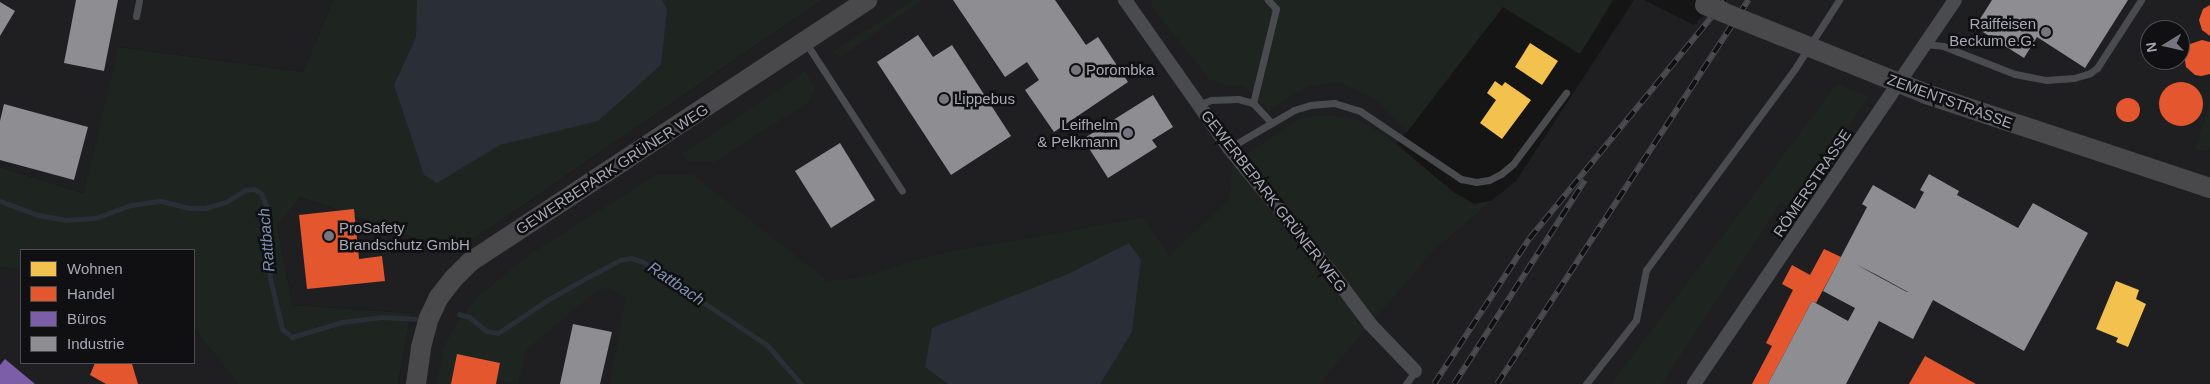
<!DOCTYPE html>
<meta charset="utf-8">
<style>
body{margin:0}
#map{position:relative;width:2210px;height:384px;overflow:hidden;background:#151515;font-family:Arial,sans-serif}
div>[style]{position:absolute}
.built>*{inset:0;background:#1f1f21}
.green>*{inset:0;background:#1e241f}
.water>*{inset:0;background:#292e37}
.homes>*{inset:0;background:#f2c14e}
.shops>*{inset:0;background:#e4572e}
.round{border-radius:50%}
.offices>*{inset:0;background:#7b5ea7}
.industry>*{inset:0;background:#8d8d92}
.stream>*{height:5px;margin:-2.5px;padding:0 2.5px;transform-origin:2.5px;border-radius:2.5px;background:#292e37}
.lane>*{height:7px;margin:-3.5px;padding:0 3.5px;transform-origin:3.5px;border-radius:3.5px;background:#4a4b4e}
.street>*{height:14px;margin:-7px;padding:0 7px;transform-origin:7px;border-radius:7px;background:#4a4b4e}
.secondary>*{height:20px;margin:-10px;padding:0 10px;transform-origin:10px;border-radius:10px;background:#49494c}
.rail>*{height:5.5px;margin-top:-2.75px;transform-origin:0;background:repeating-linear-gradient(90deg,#100f11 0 11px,#4a4b4e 0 22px);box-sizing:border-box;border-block:1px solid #4a4b4e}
.secondary-bridge>*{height:20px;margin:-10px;padding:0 10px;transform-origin:10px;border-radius:10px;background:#49494c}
.dots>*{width:14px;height:14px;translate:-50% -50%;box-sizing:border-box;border:2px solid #100f11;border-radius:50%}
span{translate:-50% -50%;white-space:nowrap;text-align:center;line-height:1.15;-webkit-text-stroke:5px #100f11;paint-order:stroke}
.poi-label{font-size:15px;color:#a7a9b6}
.right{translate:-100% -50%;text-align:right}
.left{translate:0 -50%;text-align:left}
.street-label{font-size:15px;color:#a7a9b6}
.water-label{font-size:16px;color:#7f90b0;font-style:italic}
.legend{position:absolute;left:20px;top:249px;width:175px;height:115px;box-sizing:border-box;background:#100f11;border:1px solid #4c4d53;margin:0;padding:6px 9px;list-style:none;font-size:15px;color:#a7a9b6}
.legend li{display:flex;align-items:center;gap:10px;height:25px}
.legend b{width:25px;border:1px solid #4c4d53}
.north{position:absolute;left:2140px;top:20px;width:50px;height:50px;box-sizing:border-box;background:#100f11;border:1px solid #4c4d53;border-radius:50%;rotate:261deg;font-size:14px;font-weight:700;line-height:20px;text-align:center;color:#a7a9b6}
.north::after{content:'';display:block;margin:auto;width:18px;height:22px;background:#74757e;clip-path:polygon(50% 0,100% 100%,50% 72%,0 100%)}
</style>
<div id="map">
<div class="built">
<i style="clip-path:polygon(0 0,333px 0,303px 72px,120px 47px,83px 193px,0 167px)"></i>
<i style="clip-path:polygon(evenodd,822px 0,1613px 0,1580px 54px,1503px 7px,1397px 144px,1452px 191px,1474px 204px,1491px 201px,1516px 181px,1634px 0,1644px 0,1694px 25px,1719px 0,2210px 0,2210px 384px,398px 384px,411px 313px,293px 305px,277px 226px,301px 197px,455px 252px,822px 0,2150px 30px,2180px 30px,2180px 60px,2150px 60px,2150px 30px)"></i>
<i style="clip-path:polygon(0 267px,21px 270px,21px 363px,194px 363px,194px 329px,240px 384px,0 384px)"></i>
</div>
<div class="green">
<i style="clip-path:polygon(333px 0,822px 0,455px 252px,301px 197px,277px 226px,293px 305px,411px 313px,398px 384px,239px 384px,194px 329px,194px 250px,21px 250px,21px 270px,0 267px,0 167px,83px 193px,119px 47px,303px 72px)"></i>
<i style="clip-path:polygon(913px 0,923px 0,839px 58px,834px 51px)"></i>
<i style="clip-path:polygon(1153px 0,1613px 0,1580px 54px,1503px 7px,1407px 132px,1375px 99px,1339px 82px,1308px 86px,1269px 110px,1244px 85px,1226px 85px,1209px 79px,1150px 4px)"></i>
<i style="clip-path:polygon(806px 71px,815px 88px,809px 102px,715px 162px,687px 161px,682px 154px)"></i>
<i style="clip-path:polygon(1837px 84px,1869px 97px,1792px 209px,1781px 202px,1662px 384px,1611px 384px)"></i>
<i style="clip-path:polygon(2210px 103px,2210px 150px,2195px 150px)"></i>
<i style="clip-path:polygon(1328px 115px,1356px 119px,1383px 134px,1452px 191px,1474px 204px,1491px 201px,1432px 252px,1319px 384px,610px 384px,625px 300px,618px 292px,609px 288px,598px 290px,526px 350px,518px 384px,497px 380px,500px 363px,458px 354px,451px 384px,437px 384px,443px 348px,461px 317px,480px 295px,530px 254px,656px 175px,693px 175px,828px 281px,859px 278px,908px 262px,949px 252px,1143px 218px,1169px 256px,1230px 198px,1232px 165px,1302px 117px)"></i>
</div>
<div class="water">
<i style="clip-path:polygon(417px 0,662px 0,667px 10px,661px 65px,598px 121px,500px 145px,437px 183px,424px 175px,394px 85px,416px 37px)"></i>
<i style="clip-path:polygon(1129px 243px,1141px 260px,1132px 332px,1100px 384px,948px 384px,925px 367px,932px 328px,1068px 274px)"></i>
</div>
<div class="homes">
<i style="clip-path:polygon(1530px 43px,1558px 61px,1542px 85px,1515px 67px)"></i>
<i style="clip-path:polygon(1495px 81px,1502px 86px,1505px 82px,1531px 100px,1502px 139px,1480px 123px,1496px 100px,1487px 93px)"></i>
<i style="clip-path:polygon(2116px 281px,2139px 290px,2136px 299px,2146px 304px,2128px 347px,2116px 342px,2118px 338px,2096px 329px)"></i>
</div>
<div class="shops">
<i style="clip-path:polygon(2210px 5px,2210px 36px,2202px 30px,2199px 20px,2203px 9px)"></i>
<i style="clip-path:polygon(2202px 40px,2210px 42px,2210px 74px,2201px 76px,2195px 75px,2186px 67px,2184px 55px,2190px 44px)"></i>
<i class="round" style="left:2159px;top:82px;width:44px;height:44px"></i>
<i class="round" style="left:2116px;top:98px;width:24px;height:24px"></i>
<i style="clip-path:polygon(354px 209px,359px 259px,382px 256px,385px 281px,307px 289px,299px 215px)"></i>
<i style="clip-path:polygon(1824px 249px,1841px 257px,1816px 303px,1812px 301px,1768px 384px,1752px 384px,1772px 346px,1766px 343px,1793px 290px,1782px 284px,1792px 265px,1810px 275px)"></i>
<i style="clip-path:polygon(457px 354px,500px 363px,496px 384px,451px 384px)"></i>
<i style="clip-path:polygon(1925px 356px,1976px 384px,1909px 384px)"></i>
<i style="clip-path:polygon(95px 363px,132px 364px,138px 384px,106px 384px,90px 375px)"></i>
</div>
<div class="offices">
<i style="clip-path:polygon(5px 359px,35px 384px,0 384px,0 365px)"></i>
</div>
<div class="industry">
<i style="clip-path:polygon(76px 0,118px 0,104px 71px,64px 63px)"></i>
<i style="clip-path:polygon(953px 0,1055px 0,1086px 45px,1098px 37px,1128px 82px,1054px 132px,1025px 90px,1039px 80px,1027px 62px,1005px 77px)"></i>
<i style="clip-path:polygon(1992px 0,2128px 0,2085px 68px,2037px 37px,2024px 58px,1975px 27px)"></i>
<i style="clip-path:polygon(0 2px,15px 11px,0 36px)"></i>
<i style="clip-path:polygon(918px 35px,933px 57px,952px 45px,1011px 136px,951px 175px,877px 62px)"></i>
<i style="clip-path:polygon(1153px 95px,1173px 127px,1152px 140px,1157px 147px,1108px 178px,1083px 139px)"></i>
<i style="clip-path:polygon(4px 104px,88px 127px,74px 180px,0 160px,0 121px)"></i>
<i style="clip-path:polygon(840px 143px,875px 200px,831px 228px,795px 171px)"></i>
<i style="clip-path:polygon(evenodd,1929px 174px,1959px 191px,1957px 195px,2018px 228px,2033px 203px,2088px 233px,2024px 351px,1933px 300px,1913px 339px,1879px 321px,1846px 384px,1768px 384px,1812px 301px,1848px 321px,1855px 308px,1823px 291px,1867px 207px,1862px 204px,1873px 185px,1915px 209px,1924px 192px,1920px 190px,1929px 174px,1855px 264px,1877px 275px,1908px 292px,1907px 292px,1855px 264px)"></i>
<i style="clip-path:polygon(573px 324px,612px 332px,600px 384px,560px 384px)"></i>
</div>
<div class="stream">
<i style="left:0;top:201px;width:40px;rotate:20.2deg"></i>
<i style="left:38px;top:215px;width:27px;rotate:10deg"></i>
<i style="left:65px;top:220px;width:30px;rotate:-4deg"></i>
<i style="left:95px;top:218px;width:38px;rotate:-20deg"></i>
<i style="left:131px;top:205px;width:30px;rotate:-8deg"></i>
<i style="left:161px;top:201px;width:29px;rotate:14deg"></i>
<i style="left:189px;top:208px;width:16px"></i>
<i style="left:205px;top:208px;width:22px;rotate:-16deg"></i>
<i style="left:226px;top:202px;width:22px;rotate:-32deg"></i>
<i style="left:245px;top:190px;width:9px;rotate:-6deg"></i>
<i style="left:254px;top:189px;width:8px;rotate:30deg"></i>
<i style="left:261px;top:193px;width:14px;rotate:69deg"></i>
<i style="left:266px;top:206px;width:72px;rotate:86.8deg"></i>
<i style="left:270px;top:278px;width:52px;rotate:76.8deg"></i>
<i style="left:282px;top:329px;width:13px;rotate:39deg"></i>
<i style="left:292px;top:337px;width:52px;rotate:-16.7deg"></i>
<i style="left:342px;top:322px;width:40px;rotate:-7.1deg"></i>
<i style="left:382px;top:317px;width:33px;rotate:3deg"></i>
<i style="left:459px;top:314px;width:10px;rotate:17deg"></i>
<i style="left:469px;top:317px;width:22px;rotate:39deg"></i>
<i style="left:486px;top:331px;width:12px;rotate:9deg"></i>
<i style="left:498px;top:333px;width:61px;rotate:-33.7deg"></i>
<i style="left:549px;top:299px;width:45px;rotate:-29.4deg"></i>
<i style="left:588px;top:277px;width:36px;rotate:-28deg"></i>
<i style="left:620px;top:260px;width:11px;rotate:-10deg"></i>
<i style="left:631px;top:258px;width:13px;rotate:18deg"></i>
<i style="left:643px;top:262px;width:149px;rotate:33.8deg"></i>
<i style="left:767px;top:345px;width:52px;rotate:48.9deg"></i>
</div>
<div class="lane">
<i style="left:1268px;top:0;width:12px;rotate:48deg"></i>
<i style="left:1276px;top:9px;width:97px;rotate:103.7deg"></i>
<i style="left:1253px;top:103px;width:26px;rotate:47deg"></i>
<i style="left:136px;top:16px;width:16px;rotate:-79deg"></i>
<i style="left:806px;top:43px;width:176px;rotate:57deg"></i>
<i style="left:1925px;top:44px;width:18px;rotate:6deg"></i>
<i style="left:1943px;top:46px;width:77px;rotate:21.3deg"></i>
<i style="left:2015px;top:74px;width:32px;rotate:11deg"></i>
<i style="left:2046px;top:80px;width:28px;rotate:-4deg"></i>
<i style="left:2074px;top:78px;width:17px;rotate:-17deg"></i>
<i style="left:2090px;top:73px;width:9px;rotate:-36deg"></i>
<i style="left:2097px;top:68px;width:81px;rotate:-57.1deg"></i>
<i style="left:1198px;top:105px;width:14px;rotate:-21deg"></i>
<i style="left:1211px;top:100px;width:27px;rotate:-2deg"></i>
<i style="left:1238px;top:99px;width:16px;rotate:15deg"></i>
<i style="left:1229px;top:148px;width:75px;rotate:-30.3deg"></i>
<i style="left:1294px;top:110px;width:17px;rotate:-17deg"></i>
<i style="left:1310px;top:105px;width:24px;rotate:-5deg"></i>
<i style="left:1334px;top:103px;width:27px;rotate:17deg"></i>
<i style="left:1360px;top:111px;width:122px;rotate:34deg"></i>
<i style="left:1461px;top:179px;width:15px;rotate:11deg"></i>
<i style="left:1476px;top:182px;width:13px;rotate:-9deg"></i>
<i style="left:1489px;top:180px;width:13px;rotate:-27deg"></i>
<i style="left:1501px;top:174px;width:16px;rotate:-40deg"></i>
<i style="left:1513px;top:164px;width:89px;rotate:-53.3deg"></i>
<i style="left:1406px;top:384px;width:16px;rotate:-55deg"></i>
<i style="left:1586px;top:384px;width:81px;rotate:-52deg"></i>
<i style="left:1636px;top:320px;width:51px;rotate:-78.7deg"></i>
<i style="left:1646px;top:270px;width:252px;rotate:-53.5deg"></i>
<i style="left:1796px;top:67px;width:80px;rotate:-57.3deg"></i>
</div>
<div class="street">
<i style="left:1125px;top:0;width:181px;rotate:54.9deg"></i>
<i style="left:1229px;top:148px;width:167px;rotate:50.6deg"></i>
<i style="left:1335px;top:277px;width:59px;rotate:53.3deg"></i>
<i style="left:1370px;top:324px;width:65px;rotate:46.2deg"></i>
<i style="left:1694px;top:384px;width:464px;rotate:-55.8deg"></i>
</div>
<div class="secondary">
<i style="left:1926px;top:94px;width:299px;rotate:18.3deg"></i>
<i style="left:416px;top:384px;width:37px;rotate:-82deg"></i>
<i style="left:421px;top:347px;width:30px;rotate:-75deg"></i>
<i style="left:429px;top:318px;width:23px;rotate:-65deg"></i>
<i style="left:439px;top:297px;width:24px;rotate:-52deg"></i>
<i style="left:454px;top:278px;width:23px;rotate:-45deg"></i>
<i style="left:470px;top:262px;width:476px;rotate:-33.4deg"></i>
</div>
<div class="rail">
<i style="left:1434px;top:384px;width:173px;rotate:-56.8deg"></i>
<i style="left:1529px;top:239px;width:309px;rotate:-50.6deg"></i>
<i style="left:1454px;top:384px;width:242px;rotate:-57.3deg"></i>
<i style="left:1497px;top:384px;width:459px;rotate:-56.8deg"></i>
</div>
<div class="secondary-bridge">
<i style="left:1705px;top:5px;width:238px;rotate:21.9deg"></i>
</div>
<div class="dots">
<i style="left:2046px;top:32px;background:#74757e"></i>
<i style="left:1076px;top:70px;background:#74757e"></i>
<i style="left:944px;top:99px;background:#74757e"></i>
<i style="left:1128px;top:133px;background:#74757e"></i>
<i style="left:329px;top:236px;background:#74757e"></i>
</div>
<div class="poi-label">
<span class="right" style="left:2036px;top:32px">Raiffeisen<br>Beckum e.G.</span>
<span class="left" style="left:1086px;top:70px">Porombka</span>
<span class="left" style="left:954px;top:99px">Lippebus</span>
<span class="right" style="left:1118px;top:133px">Leifhelm<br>&amp; Pelkmann</span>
<span class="left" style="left:339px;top:236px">ProSafety<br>Brandschutz GmbH</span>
</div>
<div class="street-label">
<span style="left:1950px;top:101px;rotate:20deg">ZEMENTSTRASSE</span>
<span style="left:612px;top:169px;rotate:-33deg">GEWERBEPARK GRÜNER WEG</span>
<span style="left:1812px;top:183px;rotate:-56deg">RÖMERSTRASSE</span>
<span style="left:1274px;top:201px;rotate:52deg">GEWERBEPARK GRÜNER WEG</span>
</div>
<div class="water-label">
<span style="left:267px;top:240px;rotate:-95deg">Rattbach</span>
<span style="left:676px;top:284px;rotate:34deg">Rattbach</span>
</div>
<ul class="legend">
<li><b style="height:14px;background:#f2c14e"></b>Wohnen</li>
<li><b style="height:14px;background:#e4572e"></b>Handel</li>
<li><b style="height:14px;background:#7b5ea7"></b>Büros</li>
<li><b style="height:14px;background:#8d8d92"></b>Industrie</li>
</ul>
<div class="north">N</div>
</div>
